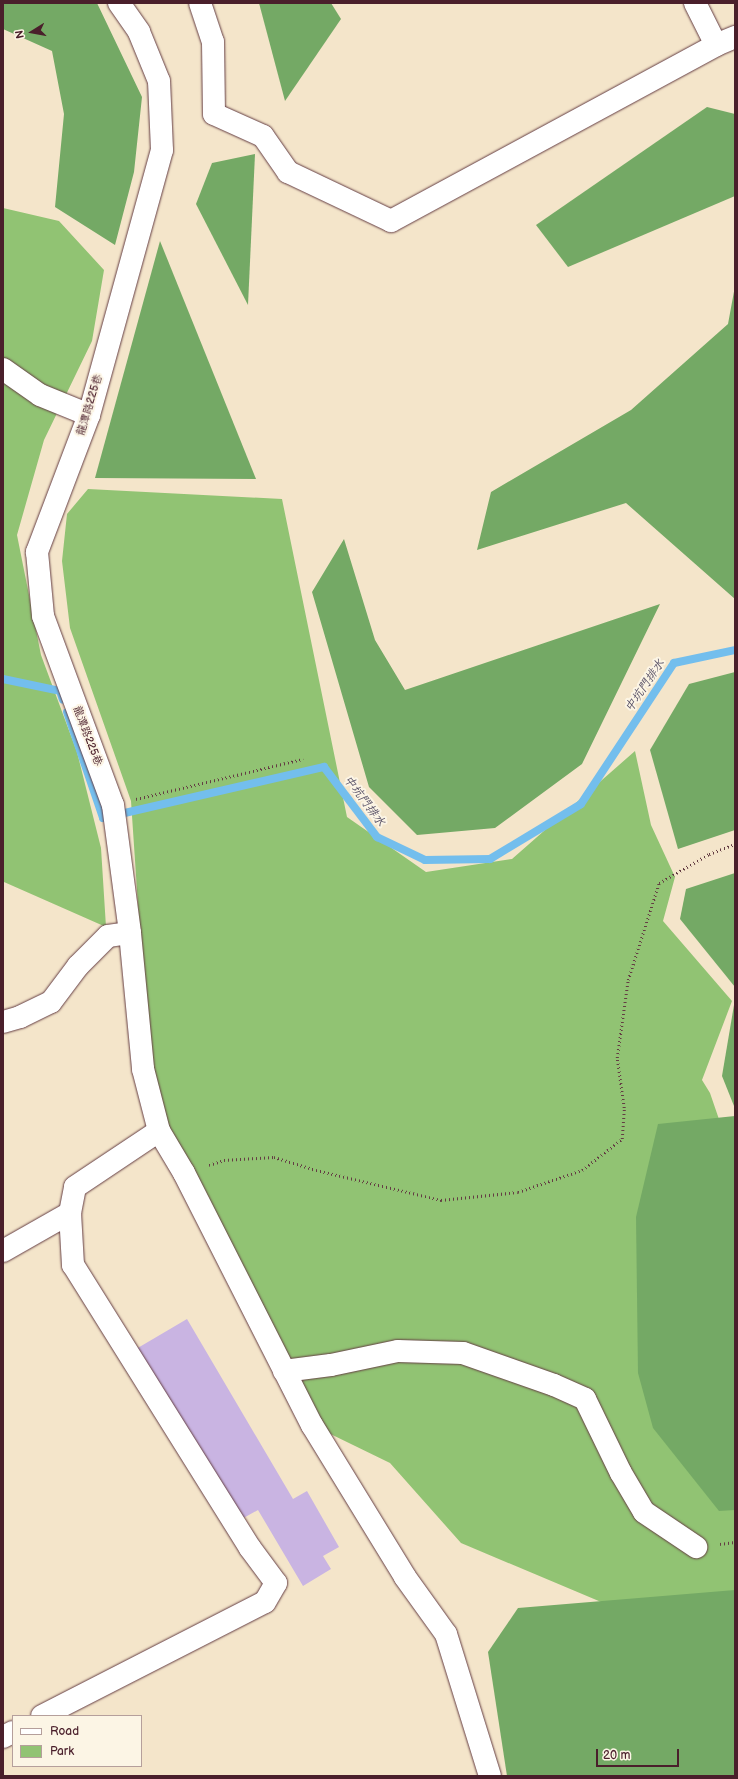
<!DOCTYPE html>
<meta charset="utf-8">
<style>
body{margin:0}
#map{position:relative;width:738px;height:1779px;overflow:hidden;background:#f4e5ca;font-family:"Balsamiq Sans","LXGW WenKai TC",sans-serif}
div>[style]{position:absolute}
.green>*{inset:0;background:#91c373}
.forest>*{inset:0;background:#74a965}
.stream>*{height:8px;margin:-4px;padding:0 4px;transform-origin:4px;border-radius:4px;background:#73beed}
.building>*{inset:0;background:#c9b4e2}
.path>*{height:2.5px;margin-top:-1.25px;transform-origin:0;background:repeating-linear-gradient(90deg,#643d43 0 1px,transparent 0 4px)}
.roads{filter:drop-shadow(0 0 1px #643d43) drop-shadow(0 0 1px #643d43)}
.minor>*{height:22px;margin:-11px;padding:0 11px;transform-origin:11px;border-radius:11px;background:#fff}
span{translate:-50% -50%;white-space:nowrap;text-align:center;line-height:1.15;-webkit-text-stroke:4px #fcf5e5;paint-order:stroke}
.street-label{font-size:11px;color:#4a1f2b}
.water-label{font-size:12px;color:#564f65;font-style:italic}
.frame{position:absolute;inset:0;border:4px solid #4a1f2b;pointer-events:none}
.legend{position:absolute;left:12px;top:1715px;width:130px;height:52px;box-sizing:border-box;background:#fcf5e5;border:1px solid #b59f9b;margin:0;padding:5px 7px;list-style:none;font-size:12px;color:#4a1f2b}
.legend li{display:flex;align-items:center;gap:8px;height:20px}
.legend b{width:20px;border:1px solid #b59f9b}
.north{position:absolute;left:12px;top:12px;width:40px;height:40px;-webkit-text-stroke:3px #fcf5e5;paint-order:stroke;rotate:259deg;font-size:11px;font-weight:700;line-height:16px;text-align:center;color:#4a1f2b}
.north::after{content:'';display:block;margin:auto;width:14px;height:18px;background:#4a1f2b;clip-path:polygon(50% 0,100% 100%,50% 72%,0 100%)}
.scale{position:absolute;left:596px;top:1749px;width:83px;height:18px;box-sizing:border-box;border:2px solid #4a1f2b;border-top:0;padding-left:5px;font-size:12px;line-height:14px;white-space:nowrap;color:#4a1f2b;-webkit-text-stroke:3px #fcf5e5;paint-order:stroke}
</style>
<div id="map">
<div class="green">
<i style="clip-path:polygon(3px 208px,59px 221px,104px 270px,92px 341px,44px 440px,17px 535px,41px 655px,77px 752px,101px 848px,106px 927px,4px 882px,3px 884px)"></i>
<i style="clip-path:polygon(88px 489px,282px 499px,347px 817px,426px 872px,512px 859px,635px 751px,651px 825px,675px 877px,663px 921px,732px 1001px,702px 1080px,710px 1093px,735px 1166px,735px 1651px,613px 1607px,461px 1543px,390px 1463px,312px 1425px,145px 1089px,140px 935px,131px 801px,70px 628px,62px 561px,67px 514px)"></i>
</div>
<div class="forest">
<i style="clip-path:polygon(3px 3px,97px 3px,142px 97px,134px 172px,115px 245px,55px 207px,64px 114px,52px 51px,3px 29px)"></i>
<i style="clip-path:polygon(259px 3px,331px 3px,341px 19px,285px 101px)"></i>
<i style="clip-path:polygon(707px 107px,735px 114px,735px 196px,568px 267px,536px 225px)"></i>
<i style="clip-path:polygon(255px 154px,248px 305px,196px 204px,212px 163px)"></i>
<i style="clip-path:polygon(160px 241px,256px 479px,95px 478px)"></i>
<i style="clip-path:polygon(735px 286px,735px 599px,626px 503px,477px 550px,491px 492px,631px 410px,728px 324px)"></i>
<i style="clip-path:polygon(344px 539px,375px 640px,405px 690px,660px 604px,582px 764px,495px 828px,417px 835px,369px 787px,312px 592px)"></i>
<i style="clip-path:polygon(735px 672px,735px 830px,678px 849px,650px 750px,689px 684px)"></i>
<i style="clip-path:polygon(735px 873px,735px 987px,680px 919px,686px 889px)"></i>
<i style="clip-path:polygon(735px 999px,735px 1106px,734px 1106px,722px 1076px)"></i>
<i style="clip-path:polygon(735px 1116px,735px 1510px,719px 1511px,653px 1428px,638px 1373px,636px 1217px,658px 1124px)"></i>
<i style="clip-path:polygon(735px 1590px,735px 1776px,507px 1776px,488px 1652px,518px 1608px)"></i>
</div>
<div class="stream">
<i style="left:3px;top:679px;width:58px;rotate:11.9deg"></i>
<i style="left:60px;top:691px;width:9px;rotate:72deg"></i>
<i style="left:67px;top:712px;width:112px;rotate:71.2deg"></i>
<i style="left:103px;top:818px;width:227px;rotate:-13deg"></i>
<i style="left:324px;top:767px;width:88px;rotate:52.9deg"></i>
<i style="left:377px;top:837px;width:53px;rotate:25.6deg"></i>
<i style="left:425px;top:860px;width:65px;rotate:-0.9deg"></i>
<i style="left:490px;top:859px;width:106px;rotate:-31.1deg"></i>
<i style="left:581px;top:804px;width:169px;rotate:-56.6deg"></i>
<i style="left:674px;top:663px;width:62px;rotate:-12deg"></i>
</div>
<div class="building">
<i style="clip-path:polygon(187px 1319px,293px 1499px,307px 1491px,339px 1547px,323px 1556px,331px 1569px,303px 1586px,258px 1510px,238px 1521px,136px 1349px)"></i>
</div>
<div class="path">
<i style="left:136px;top:799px;width:172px;rotate:-13.5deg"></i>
<i style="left:209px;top:1165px;width:16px;rotate:-18deg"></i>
<i style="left:224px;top:1160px;width:50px;rotate:-3.4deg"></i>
<i style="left:274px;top:1157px;width:44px;rotate:17.2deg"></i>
<i style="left:316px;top:1170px;width:129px;rotate:13.5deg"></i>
<i style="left:441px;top:1200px;width:77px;rotate:-5.9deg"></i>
<i style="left:518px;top:1192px;width:68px;rotate:-19deg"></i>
<i style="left:582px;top:1170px;width:51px;rotate:-37.8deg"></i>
<i style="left:622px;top:1139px;width:31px;rotate:-86deg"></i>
<i style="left:624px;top:1108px;width:50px;rotate:-98deg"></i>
<i style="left:617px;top:1058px;width:79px;rotate:-82deg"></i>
<i style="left:628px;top:980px;width:102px;rotate:-72.3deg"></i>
<i style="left:659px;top:883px;width:58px;rotate:-30.1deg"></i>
<i style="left:709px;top:854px;width:28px;rotate:-21deg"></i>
<i style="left:720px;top:1544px;width:15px;rotate:-8deg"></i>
</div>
<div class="roads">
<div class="minor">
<i style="left:119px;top:3px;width:35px;rotate:55deg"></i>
<i style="left:139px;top:32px;width:53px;rotate:67.8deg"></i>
<i style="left:159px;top:81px;width:69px;rotate:87.5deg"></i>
<i style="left:162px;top:150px;width:275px;rotate:105.4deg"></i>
<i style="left:89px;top:415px;width:147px;rotate:110.8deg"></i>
<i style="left:37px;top:552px;width:64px;rotate:84.6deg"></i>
<i style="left:43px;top:616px;width:202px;rotate:69.7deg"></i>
<i style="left:113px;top:805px;width:129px;rotate:82.4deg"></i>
<i style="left:130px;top:933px;width:137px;rotate:84.5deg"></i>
<i style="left:143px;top:1069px;width:64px;rotate:75.5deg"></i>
<i style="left:159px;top:1131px;width:49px;rotate:59.2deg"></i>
<i style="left:184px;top:1173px;width:283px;rotate:63.1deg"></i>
<i style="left:312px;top:1425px;width:178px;rotate:58.5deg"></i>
<i style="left:405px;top:1577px;width:70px;rotate:54.3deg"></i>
<i style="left:446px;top:1634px;width:149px;rotate:72.8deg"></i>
<i style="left:200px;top:3px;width:41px;rotate:71.6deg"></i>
<i style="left:213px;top:42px;width:72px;rotate:89.2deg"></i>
<i style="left:214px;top:114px;width:54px;rotate:24.2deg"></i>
<i style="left:263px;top:136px;width:44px;rotate:55.2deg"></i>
<i style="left:288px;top:172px;width:114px;rotate:25.4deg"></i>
<i style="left:391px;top:221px;width:370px;rotate:-28.4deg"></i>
<i style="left:716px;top:45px;width:21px;rotate:-23deg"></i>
<i style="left:695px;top:3px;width:47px;rotate:63.4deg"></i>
<i style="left:3px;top:369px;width:45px;rotate:35.1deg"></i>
<i style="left:40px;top:395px;width:53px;rotate:22.2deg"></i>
<i style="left:3px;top:1022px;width:18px;rotate:-16deg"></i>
<i style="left:20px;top:1017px;width:34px;rotate:-26deg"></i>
<i style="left:51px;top:1002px;width:45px;rotate:-53.1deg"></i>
<i style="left:78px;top:966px;width:42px;rotate:-45deg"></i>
<i style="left:108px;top:936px;width:22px;rotate:-8deg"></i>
<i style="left:3px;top:1251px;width:77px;rotate:-29.6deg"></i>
<i style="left:284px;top:1371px;width:47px;rotate:-7.3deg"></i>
<i style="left:331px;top:1365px;width:68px;rotate:-11.8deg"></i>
<i style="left:398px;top:1351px;width:65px;rotate:1.8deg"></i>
<i style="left:463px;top:1353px;width:96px;rotate:19.4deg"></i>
<i style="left:554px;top:1385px;width:34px;rotate:24deg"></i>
<i style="left:585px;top:1399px;width:82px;rotate:64.1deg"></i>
<i style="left:621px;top:1473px;width:45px;rotate:59.5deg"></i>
<i style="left:644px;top:1512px;width:63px;rotate:33.9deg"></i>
<i style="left:42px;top:1716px;width:250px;rotate:-27.1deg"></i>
<i style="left:265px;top:1602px;width:22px;rotate:-60deg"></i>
<i style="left:276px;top:1583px;width:44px;rotate:-126.6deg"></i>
<i style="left:250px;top:1548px;width:334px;rotate:-122deg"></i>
<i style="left:73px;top:1265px;width:52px;rotate:-93.3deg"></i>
<i style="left:70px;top:1213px;width:26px;rotate:-79deg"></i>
<i style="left:75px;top:1187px;width:101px;rotate:-33.7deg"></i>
<i style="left:3px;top:1737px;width:11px;rotate:-27deg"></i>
</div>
</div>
<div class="street-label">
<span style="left:90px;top:405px;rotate:-73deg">龍潭路225巷</span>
<span style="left:87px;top:736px;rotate:69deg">龍潭路225巷</span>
</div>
<div class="water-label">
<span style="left:645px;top:686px;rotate:-56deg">中坑門排水</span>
<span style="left:364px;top:801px;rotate:53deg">中坑門排水</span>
</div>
<div class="frame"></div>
<ul class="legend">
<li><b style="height:5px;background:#fff"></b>Road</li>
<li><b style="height:11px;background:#91c373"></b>Park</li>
</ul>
<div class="north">N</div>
<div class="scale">20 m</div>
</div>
